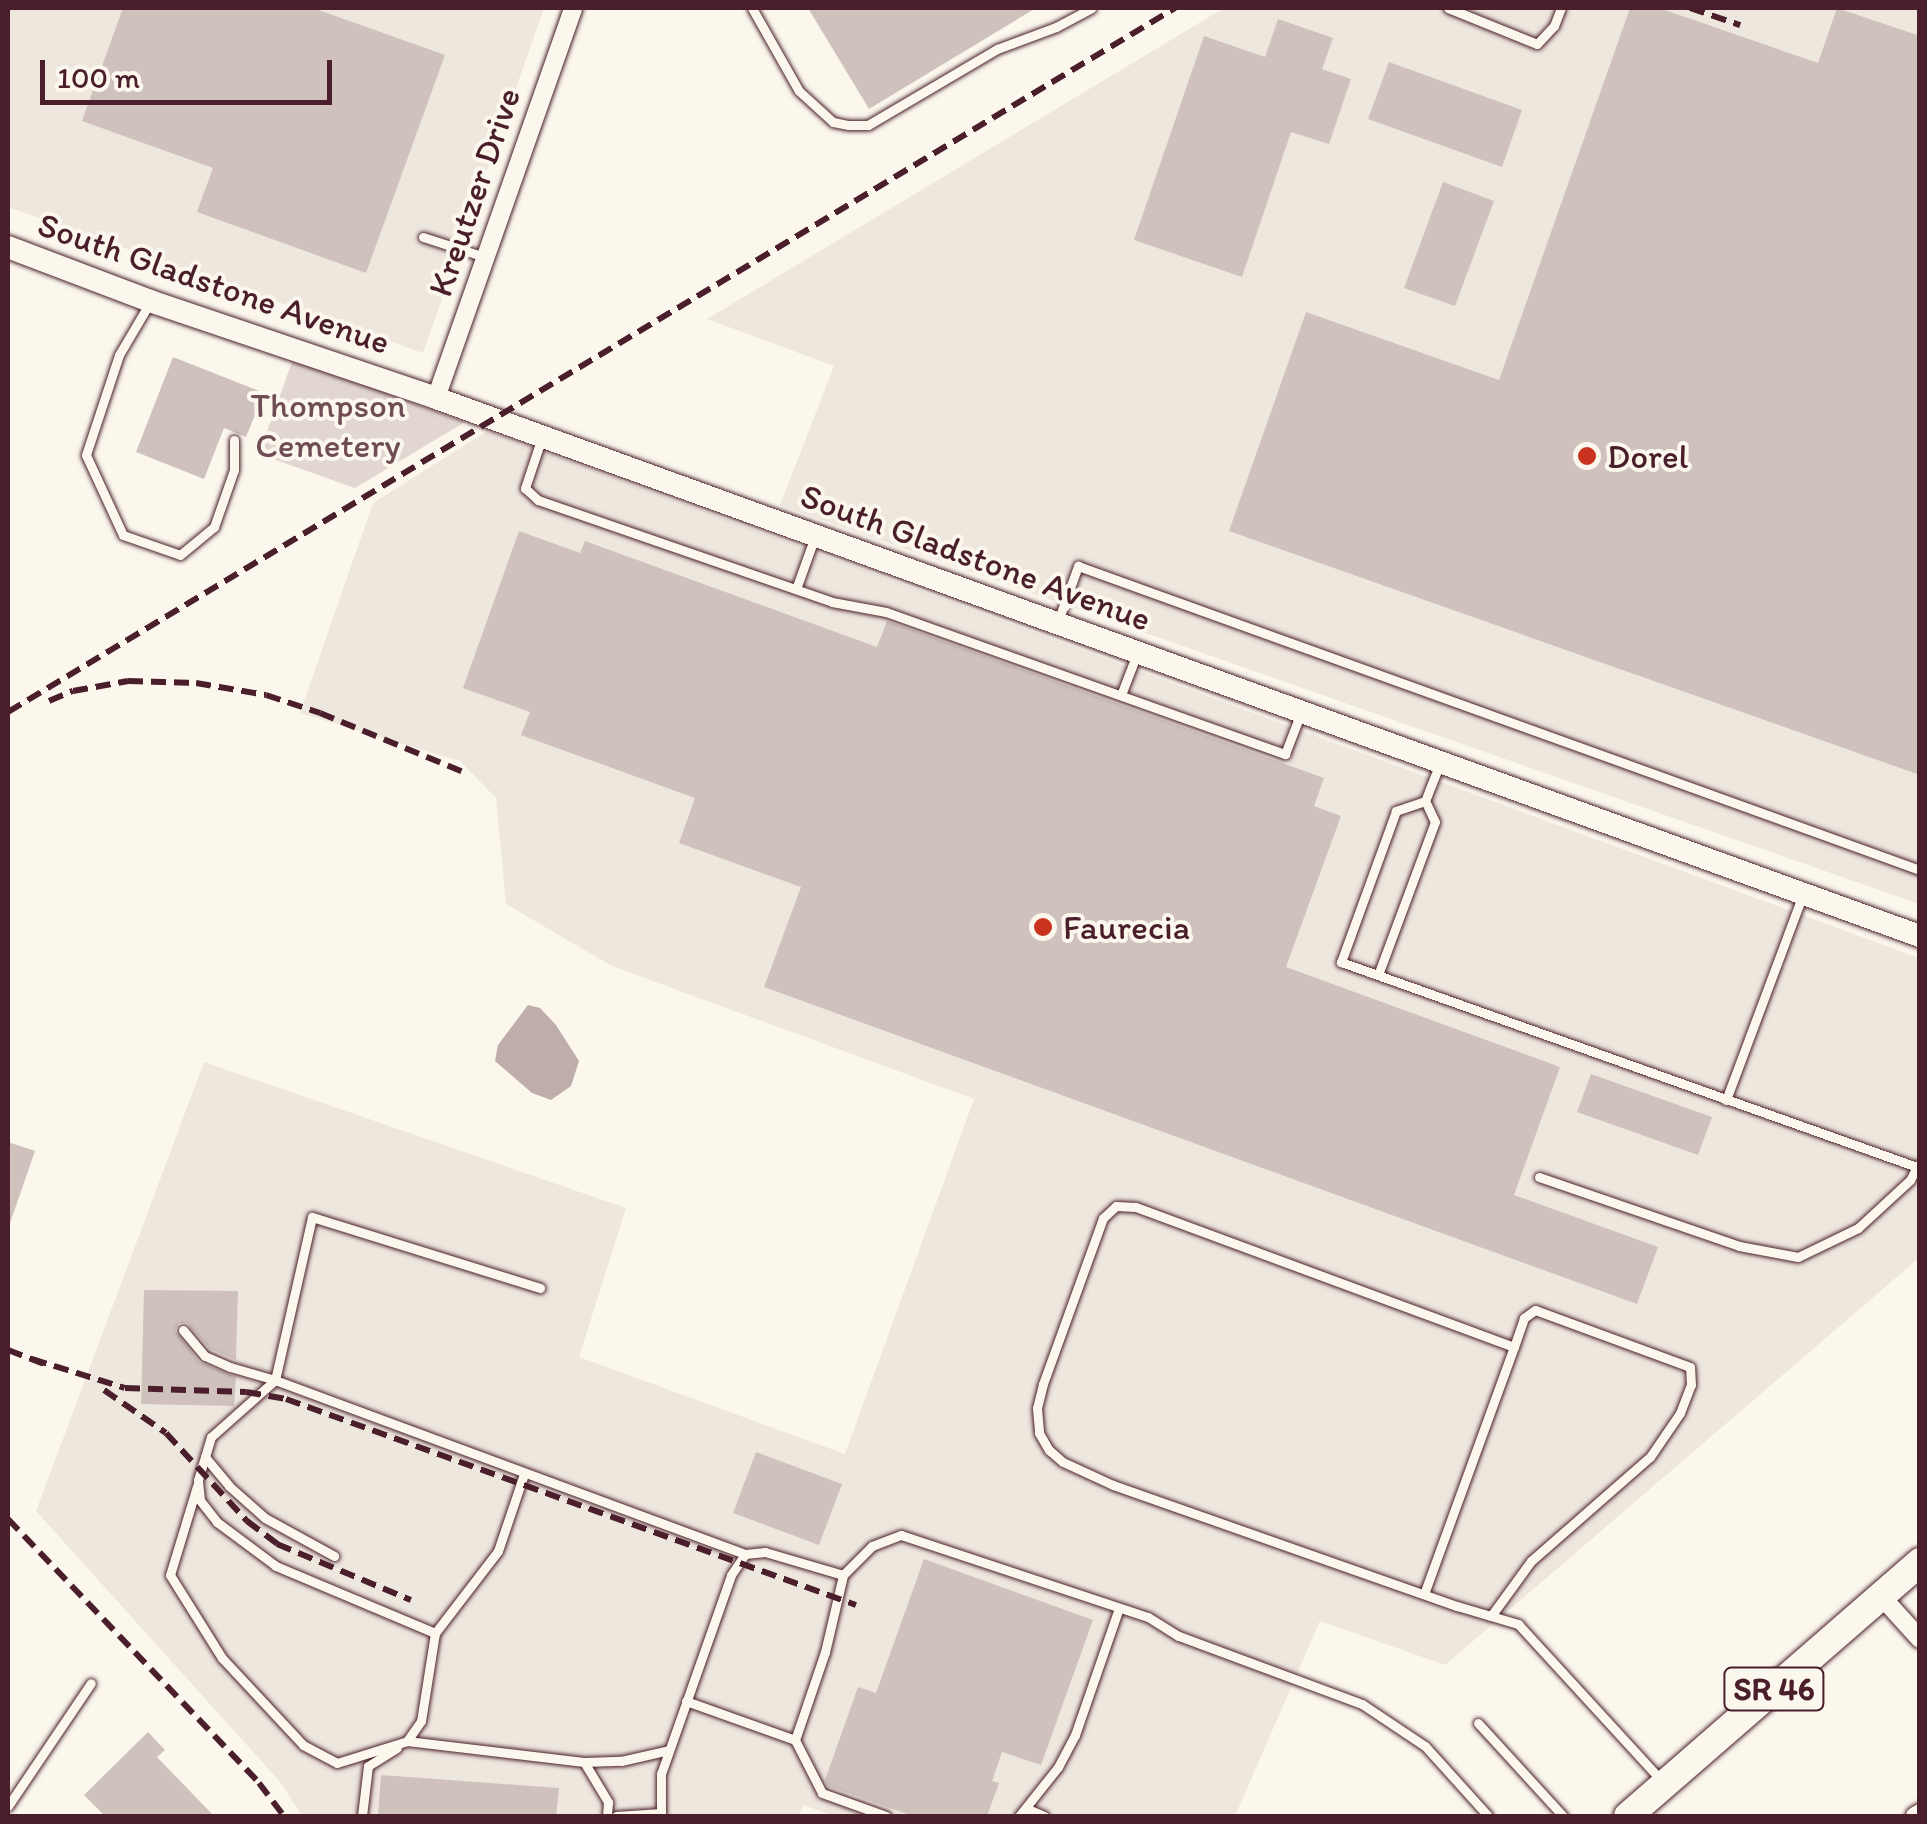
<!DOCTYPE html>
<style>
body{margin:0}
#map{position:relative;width:1927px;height:1824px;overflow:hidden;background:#fbf7ec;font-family:Itim,sans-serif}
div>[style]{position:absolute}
.built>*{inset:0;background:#eee7de}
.green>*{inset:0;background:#e2d7d0}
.water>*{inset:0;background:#bfadaa}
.building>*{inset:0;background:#cfc2bc}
.roads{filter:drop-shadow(0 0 2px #4a1f2b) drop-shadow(0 0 2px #4a1f2b)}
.service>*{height:9px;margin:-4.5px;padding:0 4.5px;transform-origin:4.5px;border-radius:4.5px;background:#fbf7ec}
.minor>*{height:18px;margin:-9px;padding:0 9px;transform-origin:9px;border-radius:9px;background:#fbf7ec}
.tertiary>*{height:22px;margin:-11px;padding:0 11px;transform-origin:11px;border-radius:11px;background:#fbf7ec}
.trunk>*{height:28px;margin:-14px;padding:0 14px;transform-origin:14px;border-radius:14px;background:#fbf7ec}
.rail>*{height:6px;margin-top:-3px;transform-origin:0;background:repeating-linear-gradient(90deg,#4a1f2b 0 15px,transparent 0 23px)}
.dots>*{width:28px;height:28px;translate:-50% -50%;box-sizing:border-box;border:5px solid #fbf7ec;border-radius:50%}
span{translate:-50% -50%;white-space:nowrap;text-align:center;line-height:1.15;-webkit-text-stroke:8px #fbf7ec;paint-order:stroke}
.shield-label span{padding:2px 8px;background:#fbf7ec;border:2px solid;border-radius:8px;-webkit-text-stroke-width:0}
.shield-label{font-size:32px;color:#4a1f2b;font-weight:700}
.street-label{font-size:35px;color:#4a1f2b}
.park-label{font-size:35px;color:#704d54}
.poi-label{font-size:35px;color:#4a1f2b}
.left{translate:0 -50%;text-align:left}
.frame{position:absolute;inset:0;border:10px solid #4a1f2b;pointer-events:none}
.scale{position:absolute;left:40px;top:60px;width:292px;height:45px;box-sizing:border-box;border:5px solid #4a1f2b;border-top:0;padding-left:12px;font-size:30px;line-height:35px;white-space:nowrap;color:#4a1f2b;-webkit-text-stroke:8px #fbf7ec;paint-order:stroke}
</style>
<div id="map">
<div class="built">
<i style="clip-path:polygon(8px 8px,544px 8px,423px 353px,8px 207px)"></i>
<i style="clip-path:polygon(1224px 8px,1919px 8px,1919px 904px,780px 505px,834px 366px,707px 319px)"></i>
<i style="clip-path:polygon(487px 431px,1919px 958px,1919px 1258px,1445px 1665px,1320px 1621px,1235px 1816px,834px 1816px,803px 1805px,798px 1816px,302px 1816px,281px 1783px,36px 1511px,204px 1062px,626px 1208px,579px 1357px,845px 1454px,974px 1099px,612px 966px,506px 904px,496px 798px,460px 761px,300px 713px,373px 503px)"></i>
</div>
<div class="green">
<i style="clip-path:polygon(293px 359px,465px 422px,355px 488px,259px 454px)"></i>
</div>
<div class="water">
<i style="clip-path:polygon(528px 1005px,540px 1008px,556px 1025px,579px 1061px,571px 1086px,551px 1100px,532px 1093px,495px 1061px,498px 1045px)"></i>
</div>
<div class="building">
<i style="clip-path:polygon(123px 8px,313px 8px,445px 55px,366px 273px,197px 212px,213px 168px,82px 121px)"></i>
<i style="clip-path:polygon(808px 8px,1036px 8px,869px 109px)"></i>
<i style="clip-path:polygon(1630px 8px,1659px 8px,1818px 63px,1837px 8px,1920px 36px,1920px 775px,1229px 531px,1306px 312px,1499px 380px)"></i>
<i style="clip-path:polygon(1278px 19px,1333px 38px,1322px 69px,1351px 79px,1329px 144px,1291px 132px,1242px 277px,1134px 240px,1204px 36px,1265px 57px)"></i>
<i style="clip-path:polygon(1389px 62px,1522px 110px,1502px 167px,1368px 119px)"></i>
<i style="clip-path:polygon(1443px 182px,1494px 201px,1455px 306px,1404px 288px)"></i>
<i style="clip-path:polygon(173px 357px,264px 393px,246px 437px,224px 428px,204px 479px,136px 452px)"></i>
<i style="clip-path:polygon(519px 531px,580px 553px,585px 541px,877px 647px,887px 621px,1324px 778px,1314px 806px,1341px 816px,1286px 967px,1560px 1067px,1514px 1195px,1658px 1247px,1637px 1304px,764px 987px,801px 887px,679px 843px,695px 798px,521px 735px,530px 712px,463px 688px)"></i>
<i style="clip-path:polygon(1591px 1074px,1712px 1117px,1698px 1155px,1577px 1112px)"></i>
<i style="clip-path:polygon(8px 1142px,35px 1151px,10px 1223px,8px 1223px)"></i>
<i style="clip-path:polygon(144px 1290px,238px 1291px,236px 1360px,210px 1349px,187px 1323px,179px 1323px,175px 1330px,199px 1362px,236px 1377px,234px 1406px,141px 1404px)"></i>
<i style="clip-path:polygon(756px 1452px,842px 1484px,819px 1545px,733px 1513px)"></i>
<i style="clip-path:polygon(924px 1559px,1093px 1620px,1041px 1765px,1002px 1752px,992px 1781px,999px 1783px,987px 1816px,913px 1816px,828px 1786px,825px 1780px,858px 1687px,876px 1693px)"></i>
<i style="clip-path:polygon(148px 1732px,165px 1750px,157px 1757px,214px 1816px,105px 1816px,84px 1795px)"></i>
<i style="clip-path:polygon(381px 1775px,559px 1788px,556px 1816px,378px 1816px)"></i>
</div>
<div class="roads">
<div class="service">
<i style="left:752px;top:8px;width:95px;rotate:60.5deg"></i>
<i style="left:799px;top:91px;width:46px;rotate:42.4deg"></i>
<i style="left:833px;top:122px;width:16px;rotate:11deg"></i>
<i style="left:849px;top:125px;width:19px"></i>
<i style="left:868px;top:125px;width:150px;rotate:-30.5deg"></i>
<i style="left:997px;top:49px;width:63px;rotate:-20.4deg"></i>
<i style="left:1056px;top:27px;width:40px;rotate:-28deg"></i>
<i style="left:1448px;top:8px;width:96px;rotate:22deg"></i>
<i style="left:1537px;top:44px;width:25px;rotate:-47deg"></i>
<i style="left:1554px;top:26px;width:19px;rotate:-69deg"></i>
<i style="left:423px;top:237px;width:65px;rotate:17.9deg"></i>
<i style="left:149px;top:304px;width:59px;rotate:120.5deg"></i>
<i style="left:119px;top:355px;width:105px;rotate:108.3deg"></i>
<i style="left:86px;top:455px;width:88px;rotate:65.2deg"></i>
<i style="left:123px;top:535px;width:60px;rotate:19.3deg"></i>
<i style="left:180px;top:555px;width:44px;rotate:-39.5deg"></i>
<i style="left:214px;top:527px;width:60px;rotate:-70.7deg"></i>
<i style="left:234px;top:470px;width:30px;rotate:-90deg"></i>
<i style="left:541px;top:440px;width:51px;rotate:108.4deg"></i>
<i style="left:525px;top:488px;width:18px;rotate:43deg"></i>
<i style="left:538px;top:500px;width:311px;rotate:19.1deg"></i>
<i style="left:832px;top:602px;width:55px;rotate:10.5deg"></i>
<i style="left:886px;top:612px;width:424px;rotate:19.6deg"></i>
<i style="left:1285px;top:754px;width:42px;rotate:-69deg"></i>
<i style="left:796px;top:589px;width:53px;rotate:-70.2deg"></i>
<i style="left:1058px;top:621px;width:59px;rotate:-70deg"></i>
<i style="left:1078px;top:566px;width:895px;rotate:19.85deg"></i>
<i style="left:1121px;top:695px;width:42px;rotate:-69deg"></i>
<i style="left:1440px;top:763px;width:41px;rotate:111.5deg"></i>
<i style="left:1425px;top:801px;width:31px;rotate:161deg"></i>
<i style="left:1396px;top:811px;width:161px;rotate:110deg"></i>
<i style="left:1341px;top:962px;width:611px;rotate:19.59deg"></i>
<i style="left:1378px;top:975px;width:163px;rotate:-69.6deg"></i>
<i style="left:1435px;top:822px;width:23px;rotate:-115deg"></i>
<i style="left:1726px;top:1100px;width:217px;rotate:-69.5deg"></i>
<i style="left:1539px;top:1177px;width:212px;rotate:19deg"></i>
<i style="left:1739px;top:1246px;width:60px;rotate:10.6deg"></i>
<i style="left:1798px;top:1257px;width:67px;rotate:-25.8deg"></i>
<i style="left:1858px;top:1228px;width:71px;rotate:-42.7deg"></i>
<i style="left:1910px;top:1180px;width:17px;rotate:-62deg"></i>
<i style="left:183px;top:1330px;width:34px;rotate:50deg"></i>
<i style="left:205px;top:1356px;width:27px;rotate:24deg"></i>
<i style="left:230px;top:1367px;width:47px;rotate:16.1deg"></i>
<i style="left:275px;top:1380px;width:501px;rotate:20.32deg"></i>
<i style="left:205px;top:1457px;width:38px;rotate:50deg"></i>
<i style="left:229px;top:1486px;width:48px;rotate:41.6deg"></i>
<i style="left:265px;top:1518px;width:79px;rotate:28.8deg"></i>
<i style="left:524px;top:1474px;width:81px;rotate:108.7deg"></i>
<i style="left:498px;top:1551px;width:103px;rotate:127.5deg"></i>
<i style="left:435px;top:1633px;width:89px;rotate:99deg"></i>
<i style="left:421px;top:1721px;width:24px;rotate:125deg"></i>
<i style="left:407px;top:1741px;width:178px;rotate:6.8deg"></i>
<i style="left:584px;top:1762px;width:37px;rotate:-2deg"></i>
<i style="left:621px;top:1761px;width:49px;rotate:-12.9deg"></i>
<i style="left:197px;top:1486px;width:93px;rotate:106.9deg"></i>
<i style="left:170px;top:1575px;width:98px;rotate:57.9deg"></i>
<i style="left:222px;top:1658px;width:119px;rotate:47deg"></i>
<i style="left:303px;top:1745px;width:38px;rotate:28deg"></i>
<i style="left:337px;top:1763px;width:73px;rotate:-17.4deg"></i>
<i style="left:1424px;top:1594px;width:263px;rotate:-70deg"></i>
<i style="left:1491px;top:1616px;width:68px;rotate:-54deg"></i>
<i style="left:1531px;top:1561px;width:158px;rotate:-41.2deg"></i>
<i style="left:1650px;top:1457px;width:53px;rotate:-55.7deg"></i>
<i style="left:1680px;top:1413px;width:30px;rotate:-69deg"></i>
<i style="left:1691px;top:1385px;width:18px;rotate:-93deg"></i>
<i style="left:1690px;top:1367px;width:165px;rotate:-159.8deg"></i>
<i style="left:1535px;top:1310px;width:14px;rotate:144deg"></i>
<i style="left:1524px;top:1318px;width:31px;rotate:109deg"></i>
<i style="left:1514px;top:1347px;width:404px;rotate:-159.7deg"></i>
<i style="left:1135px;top:1207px;width:19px;rotate:-177deg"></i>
<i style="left:1116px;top:1206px;width:18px;rotate:137deg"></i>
<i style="left:1103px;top:1218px;width:177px;rotate:109.9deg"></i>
<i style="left:1043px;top:1384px;width:25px;rotate:104deg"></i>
<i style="left:1037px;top:1408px;width:25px;rotate:85deg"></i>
<i style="left:1039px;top:1433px;width:20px;rotate:60deg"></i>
<i style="left:1049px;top:1450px;width:18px;rotate:41deg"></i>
<i style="left:1063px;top:1462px;width:55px;rotate:24.7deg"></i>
<i style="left:1113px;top:1485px;width:365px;rotate:19.4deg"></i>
<i style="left:1457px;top:1606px;width:64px;rotate:16.4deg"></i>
<i style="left:1518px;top:1624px;width:214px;rotate:47.5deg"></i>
<i style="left:435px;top:1633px;width:173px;rotate:-157.2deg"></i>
<i style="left:276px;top:1566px;width:74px;rotate:-143.3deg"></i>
<i style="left:217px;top:1522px;width:28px;rotate:-128deg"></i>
<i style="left:200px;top:1500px;width:20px;rotate:-96deg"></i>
<i style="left:198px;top:1480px;width:45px;rotate:-73.2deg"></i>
<i style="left:211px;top:1437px;width:86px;rotate:-41.7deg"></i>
<i style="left:275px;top:1380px;width:167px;rotate:-77.2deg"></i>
<i style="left:312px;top:1217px;width:239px;rotate:17.3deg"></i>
<i style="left:686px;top:1701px;width:116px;rotate:19.7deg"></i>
<i style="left:795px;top:1740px;width:59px;rotate:63deg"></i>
<i style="left:822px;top:1793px;width:68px;rotate:19.8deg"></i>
<i style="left:1478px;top:1723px;width:126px;rotate:47.6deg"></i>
<i style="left:795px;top:1740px;width:93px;rotate:-71.2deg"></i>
<i style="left:825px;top:1652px;width:79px;rotate:-76.8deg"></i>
<i style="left:584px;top:1762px;width:47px;rotate:59deg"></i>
<i style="left:608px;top:1802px;width:14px;rotate:94deg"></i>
<i style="left:8px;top:1806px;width:148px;rotate:-56deg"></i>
<i style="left:1026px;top:1808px;width:20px;rotate:24deg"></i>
<i style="left:362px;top:1816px;width:50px;rotate:-83.2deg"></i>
<i style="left:368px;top:1766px;width:34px;rotate:-32deg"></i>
<i style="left:616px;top:1816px;width:45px;rotate:-3.8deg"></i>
<i style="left:661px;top:1816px;width:42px;rotate:-90deg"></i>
<i style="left:661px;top:1774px;width:211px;rotate:-70.6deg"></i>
<i style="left:731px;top:1575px;width:25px;rotate:-56deg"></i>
<i style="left:745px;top:1554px;width:20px;rotate:-6deg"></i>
<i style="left:765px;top:1552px;width:81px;rotate:16.4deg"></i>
<i style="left:843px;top:1575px;width:41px;rotate:-45deg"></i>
<i style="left:872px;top:1546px;width:31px;rotate:-21deg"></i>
<i style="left:901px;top:1535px;width:260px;rotate:18.4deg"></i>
<i style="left:1148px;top:1617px;width:36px;rotate:32deg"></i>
<i style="left:1179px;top:1636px;width:195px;rotate:20.4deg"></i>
<i style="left:1362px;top:1704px;width:76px;rotate:33.7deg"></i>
<i style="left:1425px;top:1746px;width:94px;rotate:48deg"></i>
<i style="left:1019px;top:1816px;width:63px;rotate:-51.5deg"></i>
<i style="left:1058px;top:1767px;width:36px;rotate:-62deg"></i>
<i style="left:1075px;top:1735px;width:134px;rotate:-70.9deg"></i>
</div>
<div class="minor">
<i style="left:436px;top:398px;width:413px;rotate:-70.6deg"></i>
<i style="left:1881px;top:1596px;width:58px;rotate:47.8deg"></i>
<i style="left:1915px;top:1816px;width:6px;rotate:-31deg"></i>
</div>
<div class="tertiary">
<i style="left:8px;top:247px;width:152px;rotate:20.8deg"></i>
<i style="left:150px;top:301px;width:302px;rotate:18.7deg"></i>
<i style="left:436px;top:398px;width:1579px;rotate:19.93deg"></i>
</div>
<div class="trunk">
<i style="left:1628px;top:1816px;width:387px;rotate:-41deg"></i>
</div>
</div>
<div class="rail">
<i style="left:1690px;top:8px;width:53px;rotate:18.8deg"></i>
<i style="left:49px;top:701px;width:26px;rotate:-23deg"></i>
<i style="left:73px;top:691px;width:56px;rotate:-10.3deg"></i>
<i style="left:128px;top:681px;width:68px;rotate:1.7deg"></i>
<i style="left:196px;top:683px;width:71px;rotate:9.7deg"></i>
<i style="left:266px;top:695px;width:57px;rotate:18.4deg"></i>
<i style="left:320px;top:713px;width:155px;rotate:22.4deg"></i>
<i style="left:8px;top:712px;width:1363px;rotate:-31.1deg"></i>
<i style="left:8px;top:1350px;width:40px;rotate:21deg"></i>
<i style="left:32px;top:1359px;width:97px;rotate:17.3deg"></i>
<i style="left:125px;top:1388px;width:121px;rotate:1.9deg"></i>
<i style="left:246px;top:1392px;width:41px;rotate:9.9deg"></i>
<i style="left:286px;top:1399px;width:606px;rotate:19.87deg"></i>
<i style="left:104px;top:1390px;width:75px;rotate:34.7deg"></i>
<i style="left:166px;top:1433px;width:120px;rotate:47.4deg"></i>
<i style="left:247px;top:1521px;width:38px;rotate:37deg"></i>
<i style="left:277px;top:1544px;width:145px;rotate:22.7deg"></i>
<i style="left:8px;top:1519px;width:364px;rotate:46.4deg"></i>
<i style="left:259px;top:1783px;width:41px;rotate:52.9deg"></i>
</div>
<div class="dots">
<i style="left:1587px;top:456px;background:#c8321e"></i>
<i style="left:1043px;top:927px;background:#c8321e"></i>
</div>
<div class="shield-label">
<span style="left:1774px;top:1689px">SR 46</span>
</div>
<div class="street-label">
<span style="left:474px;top:192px;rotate:-71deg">Kreutzer Drive</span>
<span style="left:214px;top:283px;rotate:19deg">South Gladstone Avenue</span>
<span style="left:976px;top:557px;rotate:20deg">South Gladstone Avenue</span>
</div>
<div class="park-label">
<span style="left:328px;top:425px">Thompson<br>Cemetery</span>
</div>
<div class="poi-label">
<span class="left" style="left:1607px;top:456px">Dorel</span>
<span class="left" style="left:1063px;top:927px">Faurecia</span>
</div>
<div class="frame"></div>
<div class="scale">100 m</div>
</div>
